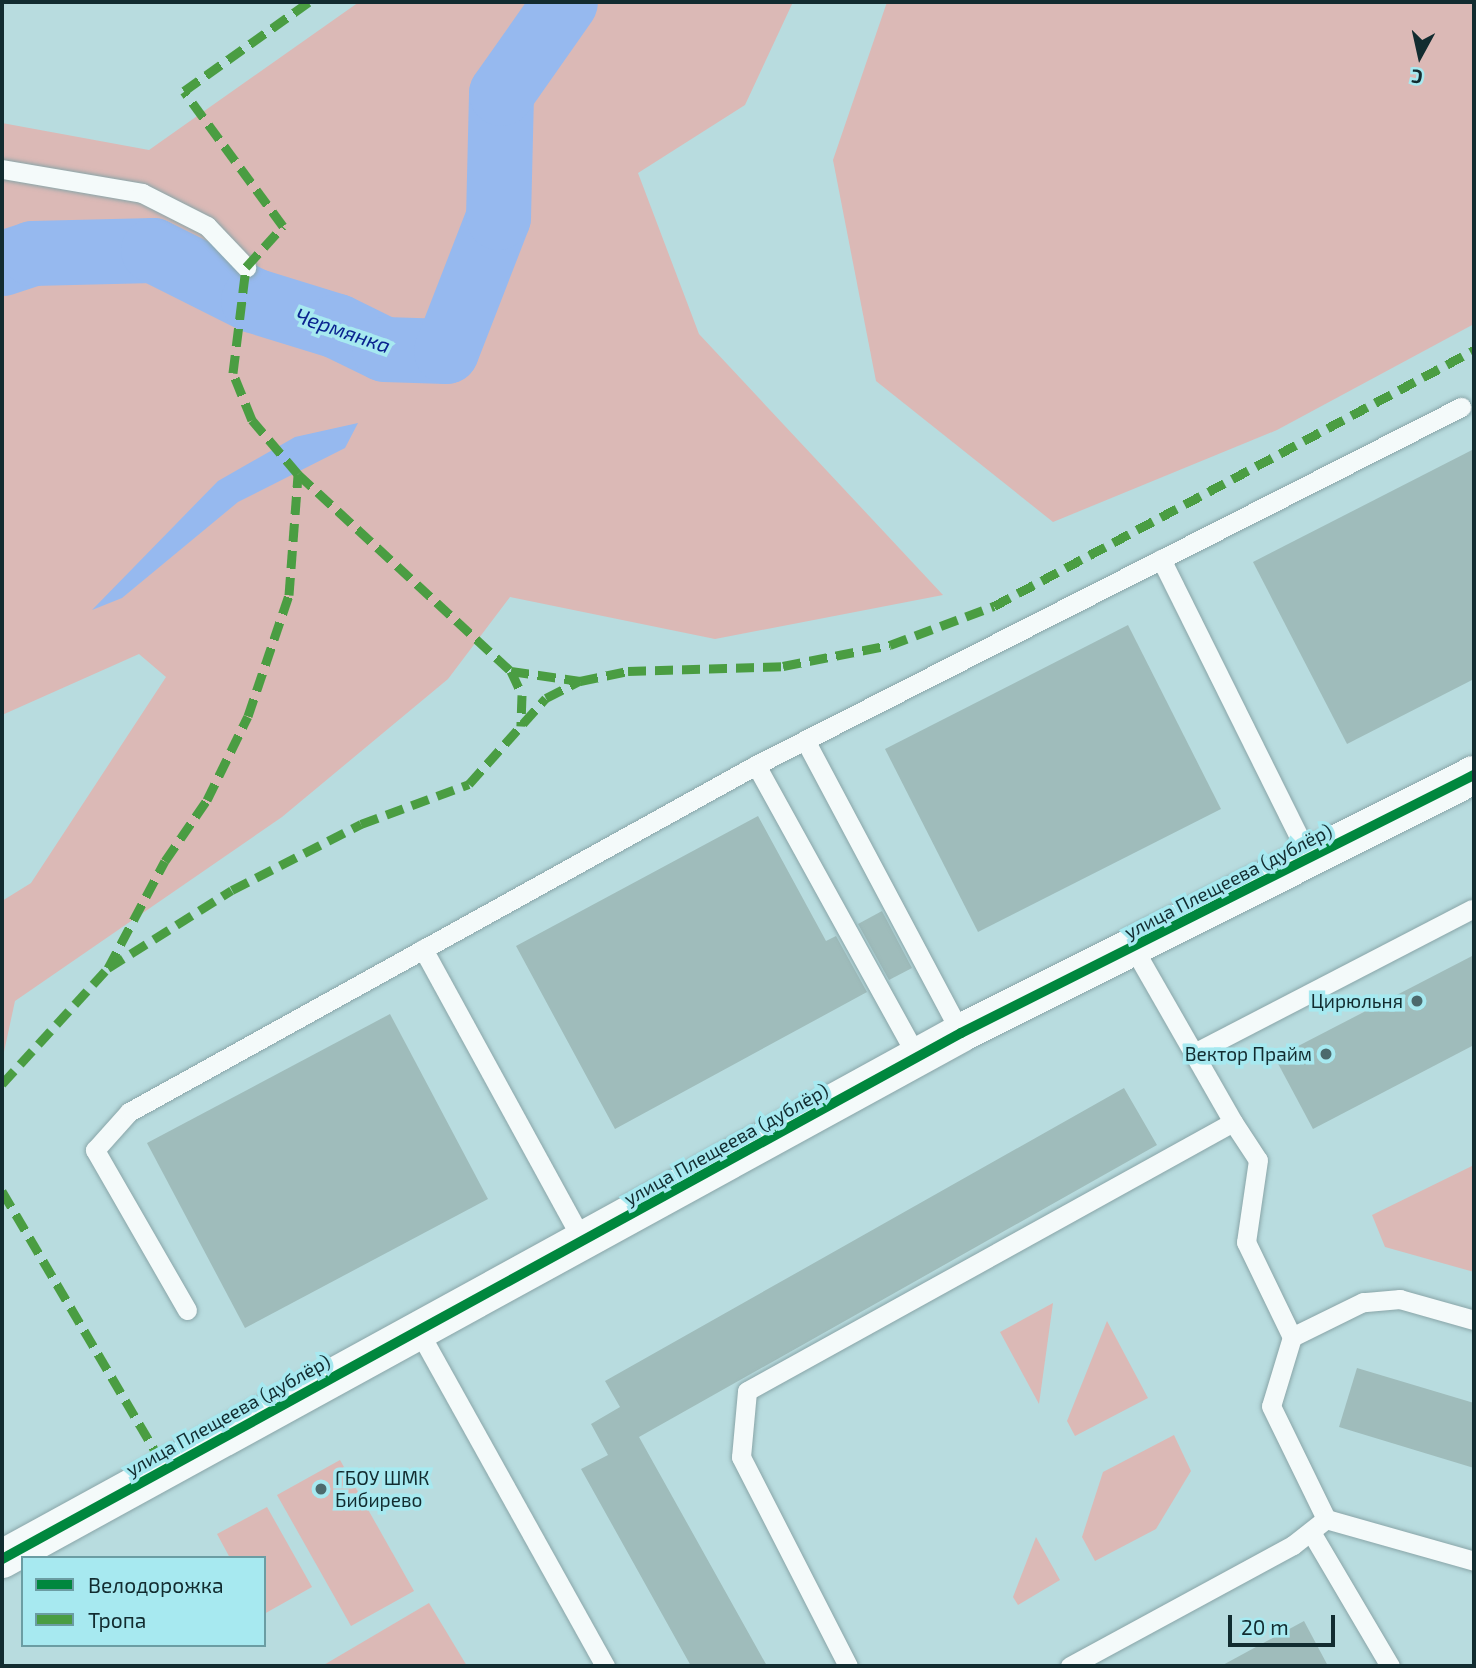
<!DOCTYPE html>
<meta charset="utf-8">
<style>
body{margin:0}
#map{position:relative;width:1476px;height:1668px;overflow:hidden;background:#b8dcdf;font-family:"Exo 2",sans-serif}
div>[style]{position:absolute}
.green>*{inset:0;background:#dbb9b6}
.water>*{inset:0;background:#96b9ef}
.river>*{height:65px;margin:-32.5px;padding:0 32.5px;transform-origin:32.5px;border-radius:32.5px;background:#96b9ef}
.building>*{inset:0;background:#9fbcbb}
.roads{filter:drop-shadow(0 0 2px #89a5a8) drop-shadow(0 0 2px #89a5a8)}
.lane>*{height:19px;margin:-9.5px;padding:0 9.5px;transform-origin:9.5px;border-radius:9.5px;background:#f4fafa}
.street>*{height:38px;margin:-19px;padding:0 19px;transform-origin:19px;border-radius:19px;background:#f4fafa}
.quiet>*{height:9px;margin-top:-4.5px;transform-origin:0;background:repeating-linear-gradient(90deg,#4a9d42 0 18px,transparent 0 27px)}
.cycleway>*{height:10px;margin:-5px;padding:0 5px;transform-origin:5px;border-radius:5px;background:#00873e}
.dots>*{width:19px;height:19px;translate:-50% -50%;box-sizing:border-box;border:4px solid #a7e9f0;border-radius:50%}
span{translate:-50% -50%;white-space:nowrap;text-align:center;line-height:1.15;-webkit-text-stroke:7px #a7e9f0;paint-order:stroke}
.street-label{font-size:19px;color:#122c30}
.poi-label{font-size:19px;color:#122c30}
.right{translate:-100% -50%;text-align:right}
.left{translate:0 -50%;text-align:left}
.water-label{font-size:21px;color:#0a238f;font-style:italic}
.frame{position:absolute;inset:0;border:4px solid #122c30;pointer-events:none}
.legend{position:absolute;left:21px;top:1556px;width:245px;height:91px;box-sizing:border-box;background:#a7e9f0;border:2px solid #6b9da3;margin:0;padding:9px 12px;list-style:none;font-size:21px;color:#122c30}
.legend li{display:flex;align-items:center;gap:14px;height:35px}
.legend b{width:35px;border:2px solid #6b9da3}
.north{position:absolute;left:1385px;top:21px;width:70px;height:70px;-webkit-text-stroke:5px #a7e9f0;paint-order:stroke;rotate:188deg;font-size:19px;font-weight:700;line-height:28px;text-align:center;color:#122c30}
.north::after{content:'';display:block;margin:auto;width:24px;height:32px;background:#122c30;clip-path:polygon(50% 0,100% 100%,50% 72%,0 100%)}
.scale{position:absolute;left:1228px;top:1615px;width:107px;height:32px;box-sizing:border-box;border:4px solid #122c30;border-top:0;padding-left:9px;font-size:21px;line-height:24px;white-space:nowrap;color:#122c30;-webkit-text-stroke:5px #a7e9f0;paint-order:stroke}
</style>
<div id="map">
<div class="green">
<i style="clip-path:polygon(359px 2px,793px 2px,745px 105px,638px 173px,699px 334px,943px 595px,715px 639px,510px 597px,448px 679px,282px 817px,15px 1001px,2px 1061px,2px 901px,31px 883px,166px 677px,139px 654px,2px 715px,2px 123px,149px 150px)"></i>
<i style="clip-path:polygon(887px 2px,1474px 2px,1474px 324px,1277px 430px,1053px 522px,876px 381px,833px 160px)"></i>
<i style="clip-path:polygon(1474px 1165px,1474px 1272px,1385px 1247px,1372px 1215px)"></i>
<i style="clip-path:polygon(1053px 1303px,1039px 1404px,1000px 1332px)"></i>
<i style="clip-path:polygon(1107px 1321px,1148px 1398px,1075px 1436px,1067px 1421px)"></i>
<i style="clip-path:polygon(1174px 1435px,1191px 1471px,1156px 1529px,1095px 1561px,1082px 1537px,1103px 1472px)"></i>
<i style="clip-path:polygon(340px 1460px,414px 1591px,351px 1626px,277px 1495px)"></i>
<i style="clip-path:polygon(267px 1507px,312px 1587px,264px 1614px,264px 1558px,230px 1558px,217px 1534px)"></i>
<i style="clip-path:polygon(1036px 1537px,1060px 1580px,1018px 1605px,1013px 1597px)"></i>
<i style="clip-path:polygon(429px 1603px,467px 1666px,322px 1666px)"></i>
</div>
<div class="water">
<i style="clip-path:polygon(358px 423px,345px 448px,238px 502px,122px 598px,92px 610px,218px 481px,295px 437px)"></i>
</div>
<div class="river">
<i style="left:2px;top:263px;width:32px;rotate:-18deg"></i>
<i style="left:32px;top:253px;width:121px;rotate:-1.4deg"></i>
<i style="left:153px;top:250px;width:112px;rotate:26.6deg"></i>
<i style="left:253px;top:300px;width:88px;rotate:17.2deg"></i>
<i style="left:337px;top:326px;width:52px;rotate:26.1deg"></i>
<i style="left:384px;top:349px;width:62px;rotate:1.8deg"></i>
<i style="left:446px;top:351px;width:144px;rotate:-68.8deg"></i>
<i style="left:498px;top:217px;width:124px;rotate:-88.6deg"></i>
<i style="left:501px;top:93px;width:111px;rotate:-54.9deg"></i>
</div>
<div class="building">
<i style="clip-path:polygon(1474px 449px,1474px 679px,1347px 744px,1253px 562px)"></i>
<i style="clip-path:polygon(1128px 625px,1221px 809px,978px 932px,885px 749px)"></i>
<i style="clip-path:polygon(758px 816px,826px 941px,836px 936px,867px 992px,615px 1129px,516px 946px)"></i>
<i style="clip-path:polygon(882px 911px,912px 968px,889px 980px,858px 924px)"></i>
<i style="clip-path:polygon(1474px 955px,1474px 1045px,1313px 1129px,1275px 1058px)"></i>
<i style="clip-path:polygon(390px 1014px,488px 1199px,245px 1328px,147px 1143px)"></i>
<i style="clip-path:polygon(1124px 1088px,1157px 1145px,639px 1437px,767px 1666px,691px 1666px,581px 1469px,608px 1455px,591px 1424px,620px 1407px,605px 1381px)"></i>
<i style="clip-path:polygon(1357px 1368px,1474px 1403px,1474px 1468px,1339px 1427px)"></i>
<i style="clip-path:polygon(1304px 1621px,1328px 1666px,1221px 1666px)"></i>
</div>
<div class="roads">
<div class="lane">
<i style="left:2px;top:169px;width:142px;rotate:9.7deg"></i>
<i style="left:142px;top:193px;width:73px;rotate:26.9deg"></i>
<i style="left:207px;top:226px;width:57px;rotate:46.4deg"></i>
<i style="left:1161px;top:559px;width:335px;rotate:63.6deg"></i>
<i style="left:805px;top:740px;width:332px;rotate:62deg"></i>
<i style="left:756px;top:765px;width:333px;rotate:61.1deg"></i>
<i style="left:423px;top:949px;width:335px;rotate:61.3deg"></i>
<i style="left:1194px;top:1053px;width:313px;rotate:-27.4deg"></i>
<i style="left:1233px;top:1122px;width:45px;rotate:56.7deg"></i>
<i style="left:1258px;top:1160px;width:83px;rotate:98.3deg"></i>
<i style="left:1246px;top:1242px;width:106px;rotate:64.2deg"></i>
<i style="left:187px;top:1310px;width:185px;rotate:-119.9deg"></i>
<i style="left:95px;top:1150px;width:51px;rotate:-48.2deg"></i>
<i style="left:129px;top:1112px;width:717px;rotate:-28.96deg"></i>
<i style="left:756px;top:765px;width:791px;rotate:-26.92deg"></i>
<i style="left:1474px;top:1320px;width:77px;rotate:-164.2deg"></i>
<i style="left:1400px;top:1299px;width:37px;rotate:175deg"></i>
<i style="left:1363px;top:1302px;width:79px;rotate:153.8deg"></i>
<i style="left:1292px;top:1337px;width:72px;rotate:106.9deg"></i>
<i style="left:1271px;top:1406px;width:126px;rotate:64deg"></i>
<i style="left:1326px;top:1519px;width:154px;rotate:15.8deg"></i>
<i style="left:418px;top:1330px;width:385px;rotate:60.9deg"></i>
<i style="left:1311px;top:1532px;width:156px;rotate:59.5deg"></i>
<i style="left:848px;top:1666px;width:235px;rotate:-117.1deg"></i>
<i style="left:741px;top:1457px;width:66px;rotate:-84.8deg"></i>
<i style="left:747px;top:1391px;width:555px;rotate:-28.96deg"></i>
<i style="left:1233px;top:1122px;width:199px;rotate:-119.8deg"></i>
<i style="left:1070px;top:1666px;width:254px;rotate:-28.5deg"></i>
<i style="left:1293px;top:1545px;width:42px;rotate:-38.2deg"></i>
</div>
<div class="street">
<i style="left:2px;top:1559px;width:1094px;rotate:-28.74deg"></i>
<i style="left:961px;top:1033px;width:574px;rotate:-26.7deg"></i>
</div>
</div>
<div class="quiet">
<i style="left:298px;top:474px;width:290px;rotate:42.8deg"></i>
<i style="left:511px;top:671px;width:70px;rotate:8.2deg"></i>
<i style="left:511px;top:671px;width:26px;rotate:65deg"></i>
<i style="left:522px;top:695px;width:31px;rotate:92deg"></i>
<i style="left:108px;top:968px;width:146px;rotate:-32.2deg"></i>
<i style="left:232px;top:890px;width:145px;rotate:-27.1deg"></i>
<i style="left:361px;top:824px;width:115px;rotate:-20.3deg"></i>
<i style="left:469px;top:784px;width:115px;rotate:-48.2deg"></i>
<i style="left:546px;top:698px;width:38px;rotate:-27deg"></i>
<i style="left:580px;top:681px;width:49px;rotate:-11.8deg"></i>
<i style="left:628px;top:671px;width:155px;rotate:-1.8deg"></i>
<i style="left:783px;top:666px;width:109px;rotate:-11.1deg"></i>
<i style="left:890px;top:645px;width:111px;rotate:-20.6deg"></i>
<i style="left:994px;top:606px;width:544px;rotate:-28.07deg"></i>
<i style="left:2px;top:1084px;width:157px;rotate:-47.6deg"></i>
<i style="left:108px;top:968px;width:121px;rotate:-62deg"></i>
<i style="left:165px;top:861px;width:74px;rotate:-55.5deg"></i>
<i style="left:207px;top:800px;width:93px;rotate:-64deg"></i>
<i style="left:248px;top:716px;width:128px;rotate:-71.3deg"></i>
<i style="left:289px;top:595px;width:121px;rotate:-85.7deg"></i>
<i style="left:298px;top:474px;width:71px;rotate:-130.4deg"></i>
<i style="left:252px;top:420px;width:51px;rotate:-112deg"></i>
<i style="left:233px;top:373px;width:107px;rotate:-83deg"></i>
<i style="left:246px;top:267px;width:55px;rotate:-47.9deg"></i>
<i style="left:283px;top:226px;width:167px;rotate:-126.3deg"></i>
<i style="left:184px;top:91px;width:153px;rotate:-35.5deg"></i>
<i style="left:2px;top:1191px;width:323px;rotate:59.5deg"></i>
</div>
<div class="cycleway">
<i style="left:2px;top:1559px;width:1094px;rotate:-28.74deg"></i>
<i style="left:961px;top:1033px;width:574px;rotate:-26.7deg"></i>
</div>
<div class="dots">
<i style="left:1417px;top:1001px;background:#4c6a6d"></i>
<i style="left:1326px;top:1054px;background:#4c6a6d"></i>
<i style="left:321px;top:1489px;background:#4c6a6d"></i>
</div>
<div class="street-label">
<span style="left:1228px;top:881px;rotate:-27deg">улица Плещеева (дублёр)</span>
<span style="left:726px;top:1144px;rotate:-29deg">улица Плещеева (дублёр)</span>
<span style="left:228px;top:1415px;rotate:-29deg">улица Плещеева (дублёр)</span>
</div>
<div class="poi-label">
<span class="right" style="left:1403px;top:1001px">Цирюльня</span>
<span class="right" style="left:1312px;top:1054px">Вектор Прайм</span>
<span class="left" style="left:335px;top:1489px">ГБОУ ШМК<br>Бибирево</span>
</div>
<div class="water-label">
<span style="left:343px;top:330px;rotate:19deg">Чермянка</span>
</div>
<div class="frame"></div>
<ul class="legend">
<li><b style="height:9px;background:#00873e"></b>Велодорожка</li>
<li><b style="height:9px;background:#4a9d42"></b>Тропа</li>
</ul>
<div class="north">С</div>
<div class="scale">20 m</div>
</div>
